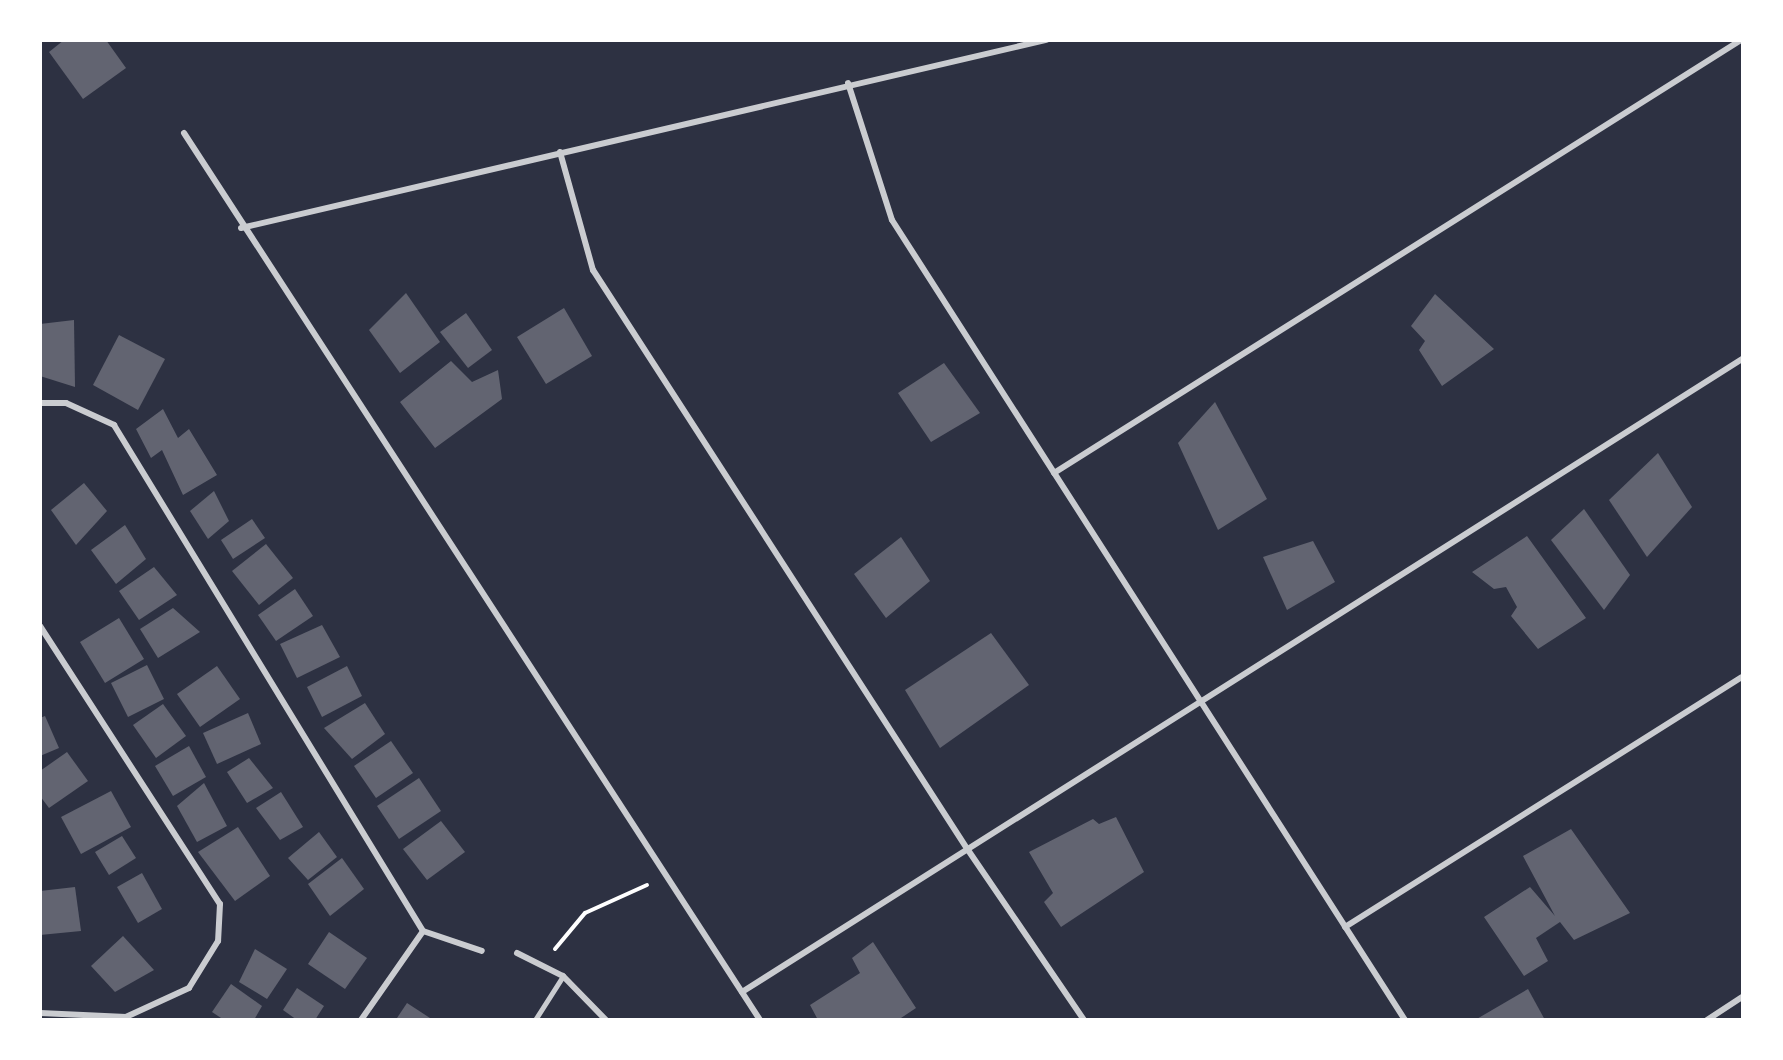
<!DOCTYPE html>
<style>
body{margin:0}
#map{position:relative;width:1783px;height:1060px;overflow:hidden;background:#2d3142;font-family:"Fira Sans",sans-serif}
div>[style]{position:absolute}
.building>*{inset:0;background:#626471}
.path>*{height:4px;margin:-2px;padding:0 2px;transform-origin:2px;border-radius:2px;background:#fff}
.service>*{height:4.5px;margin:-2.25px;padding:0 2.25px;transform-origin:2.25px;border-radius:2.25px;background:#caccd0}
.minor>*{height:6px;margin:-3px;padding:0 3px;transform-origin:3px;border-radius:3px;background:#caccd0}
span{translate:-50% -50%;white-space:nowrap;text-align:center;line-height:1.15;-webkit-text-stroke:4.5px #fff;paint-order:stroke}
.frame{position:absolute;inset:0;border:42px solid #fff;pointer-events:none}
</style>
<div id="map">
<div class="building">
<i style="clip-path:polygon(64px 40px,106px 40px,126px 68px,83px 99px,49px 52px)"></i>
<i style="clip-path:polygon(406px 293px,440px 342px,400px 373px,369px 330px)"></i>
<i style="clip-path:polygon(1435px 294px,1494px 349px,1442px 386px,1419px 350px,1425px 341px,1411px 326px)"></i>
<i style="clip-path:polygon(564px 308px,592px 356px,546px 384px,517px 337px)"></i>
<i style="clip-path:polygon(466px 313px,492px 350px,468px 368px,440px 332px)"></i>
<i style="clip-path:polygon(74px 320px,75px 387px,40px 376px,40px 324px)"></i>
<i style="clip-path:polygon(119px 335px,165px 359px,138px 410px,93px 385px)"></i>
<i style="clip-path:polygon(451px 361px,472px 382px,498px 370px,502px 399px,435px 448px,400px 402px)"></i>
<i style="clip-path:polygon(944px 363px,980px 413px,931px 442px,898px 393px)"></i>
<i style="clip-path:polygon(1215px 402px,1267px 499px,1218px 530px,1178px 443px)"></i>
<i style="clip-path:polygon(163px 409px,178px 438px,189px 429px,217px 475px,183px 495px,162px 450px,151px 458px,136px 429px)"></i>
<i style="clip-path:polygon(1658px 453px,1692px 507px,1647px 557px,1609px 500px)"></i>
<i style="clip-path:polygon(84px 483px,107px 511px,76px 545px,51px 510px)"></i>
<i style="clip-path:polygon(214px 491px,229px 521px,208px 539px,190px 511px)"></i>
<i style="clip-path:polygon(1584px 509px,1630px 575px,1604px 610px,1551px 540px)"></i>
<i style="clip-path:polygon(252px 519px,265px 538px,233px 559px,221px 540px)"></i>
<i style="clip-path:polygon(125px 525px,146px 559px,116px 584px,91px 550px)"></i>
<i style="clip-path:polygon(1527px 536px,1586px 618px,1538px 649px,1511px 616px,1517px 607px,1506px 587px,1494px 589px,1472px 572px)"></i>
<i style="clip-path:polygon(901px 537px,930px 581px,886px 618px,854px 574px)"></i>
<i style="clip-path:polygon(1313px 541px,1335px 582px,1287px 610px,1263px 557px)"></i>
<i style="clip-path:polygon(266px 544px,293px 578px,259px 605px,232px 571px)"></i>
<i style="clip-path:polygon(154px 567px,177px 595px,139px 620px,119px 591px)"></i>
<i style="clip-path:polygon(295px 589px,313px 616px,276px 641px,258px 615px)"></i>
<i style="clip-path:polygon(173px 608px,200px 632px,158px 658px,140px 629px)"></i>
<i style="clip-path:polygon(119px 618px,144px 659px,105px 683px,80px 642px)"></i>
<i style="clip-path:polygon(322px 625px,340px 657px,297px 678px,280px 644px)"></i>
<i style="clip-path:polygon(991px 633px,1029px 685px,940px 748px,905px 690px)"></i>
<i style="clip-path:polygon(147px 665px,164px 699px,128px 717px,111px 683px)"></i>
<i style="clip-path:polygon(217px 666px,240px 699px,200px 727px,177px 694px)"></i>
<i style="clip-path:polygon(347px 666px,362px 696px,322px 717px,307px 687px)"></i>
<i style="clip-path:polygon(365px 703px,385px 734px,352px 759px,324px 728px)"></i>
<i style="clip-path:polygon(163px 704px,186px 736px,156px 758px,133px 725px)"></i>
<i style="clip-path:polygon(248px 713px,261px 744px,217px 764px,203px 733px)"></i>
<i style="clip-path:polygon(45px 716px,59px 748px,40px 756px,40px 718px)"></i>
<i style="clip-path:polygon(391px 741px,413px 773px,376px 798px,354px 766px)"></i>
<i style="clip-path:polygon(189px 746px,206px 777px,173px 796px,155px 766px)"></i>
<i style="clip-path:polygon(67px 752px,88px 781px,49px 808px,40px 796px,40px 771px)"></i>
<i style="clip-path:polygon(249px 758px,273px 788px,247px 803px,227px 772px)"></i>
<i style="clip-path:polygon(419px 778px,441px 811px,399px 839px,377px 806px)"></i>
<i style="clip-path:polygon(204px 783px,227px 826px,197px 842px,177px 806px)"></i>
<i style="clip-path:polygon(111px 791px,131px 827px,81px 854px,61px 817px)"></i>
<i style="clip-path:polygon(281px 792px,303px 827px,280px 840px,256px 808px)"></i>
<i style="clip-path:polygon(1116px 817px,1144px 872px,1061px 927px,1044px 902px,1053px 893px,1029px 852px,1093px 819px,1099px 824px)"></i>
<i style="clip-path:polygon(441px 821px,465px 852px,427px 880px,403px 849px)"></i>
<i style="clip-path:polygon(238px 827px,270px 876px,235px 901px,198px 852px)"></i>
<i style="clip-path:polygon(1571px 829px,1630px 913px,1574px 940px,1560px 922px,1536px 938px,1548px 961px,1524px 976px,1484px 917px,1530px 887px,1555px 916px,1523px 856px)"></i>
<i style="clip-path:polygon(319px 832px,337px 857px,308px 880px,288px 858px)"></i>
<i style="clip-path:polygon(122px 836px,136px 858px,109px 875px,95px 852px)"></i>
<i style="clip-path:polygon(342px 858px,364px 889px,330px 916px,308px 884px)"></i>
<i style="clip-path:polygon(142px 873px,162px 909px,138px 923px,117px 887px)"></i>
<i style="clip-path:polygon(75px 887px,81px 931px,40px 935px,40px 891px)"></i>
<i style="clip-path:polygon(329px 932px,367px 958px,345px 989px,308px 964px)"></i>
<i style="clip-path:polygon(123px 936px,154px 970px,115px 992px,91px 966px)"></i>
<i style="clip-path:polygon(873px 942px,916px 1008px,898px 1020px,818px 1020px,810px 1005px,860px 973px,852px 958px)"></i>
<i style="clip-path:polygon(255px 949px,287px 969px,267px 999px,239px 982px)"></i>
<i style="clip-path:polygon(231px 984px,262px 1006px,254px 1020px,224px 1020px,212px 1012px)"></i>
<i style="clip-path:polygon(297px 988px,324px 1006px,315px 1020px,297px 1020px,283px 1010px)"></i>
<i style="clip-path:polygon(1528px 989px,1545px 1020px,1475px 1020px)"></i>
<i style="clip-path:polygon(407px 1003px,430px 1018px,429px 1020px,397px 1018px)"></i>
</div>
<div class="path">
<i style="left:555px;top:949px;width:47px;rotate:-50.2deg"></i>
<i style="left:585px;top:913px;width:68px;rotate:-24.3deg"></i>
</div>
<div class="service">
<i style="left:535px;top:1020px;width:52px;rotate:-57.5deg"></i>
</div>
<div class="minor">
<i style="left:848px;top:83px;width:144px;rotate:72.2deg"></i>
<i style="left:892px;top:220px;width:950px;rotate:57.33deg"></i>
<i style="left:184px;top:133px;width:1058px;rotate:57deg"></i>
<i style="left:560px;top:152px;width:123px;rotate:74.4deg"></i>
<i style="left:593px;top:270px;width:691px;rotate:57.12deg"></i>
<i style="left:968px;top:850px;width:206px;rotate:55.7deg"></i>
<i style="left:241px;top:228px;width:827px;rotate:-13.15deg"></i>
<i style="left:40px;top:403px;width:26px"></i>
<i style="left:66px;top:403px;width:53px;rotate:24.6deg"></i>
<i style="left:114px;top:425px;width:593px;rotate:58.59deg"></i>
<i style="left:423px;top:931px;width:62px;rotate:18.7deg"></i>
<i style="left:1054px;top:473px;width:812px;rotate:-32.22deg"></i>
<i style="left:40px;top:626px;width:331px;rotate:57.1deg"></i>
<i style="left:220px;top:904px;width:37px;rotate:93deg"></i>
<i style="left:218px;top:941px;width:55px;rotate:121.7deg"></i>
<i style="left:189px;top:988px;width:69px;rotate:155.3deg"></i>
<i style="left:126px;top:1017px;width:86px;rotate:-177.3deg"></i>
<i style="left:1345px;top:927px;width:469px;rotate:-32.2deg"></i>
<i style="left:517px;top:953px;width:51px;rotate:26.6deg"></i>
<i style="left:563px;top:976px;width:62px;rotate:45.7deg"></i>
<i style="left:742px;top:992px;width:1184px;rotate:-32.33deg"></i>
<i style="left:361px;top:1020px;width:108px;rotate:-55.1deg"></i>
<i style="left:1707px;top:1020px;width:42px;rotate:-33.3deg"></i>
</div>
<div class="frame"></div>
</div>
